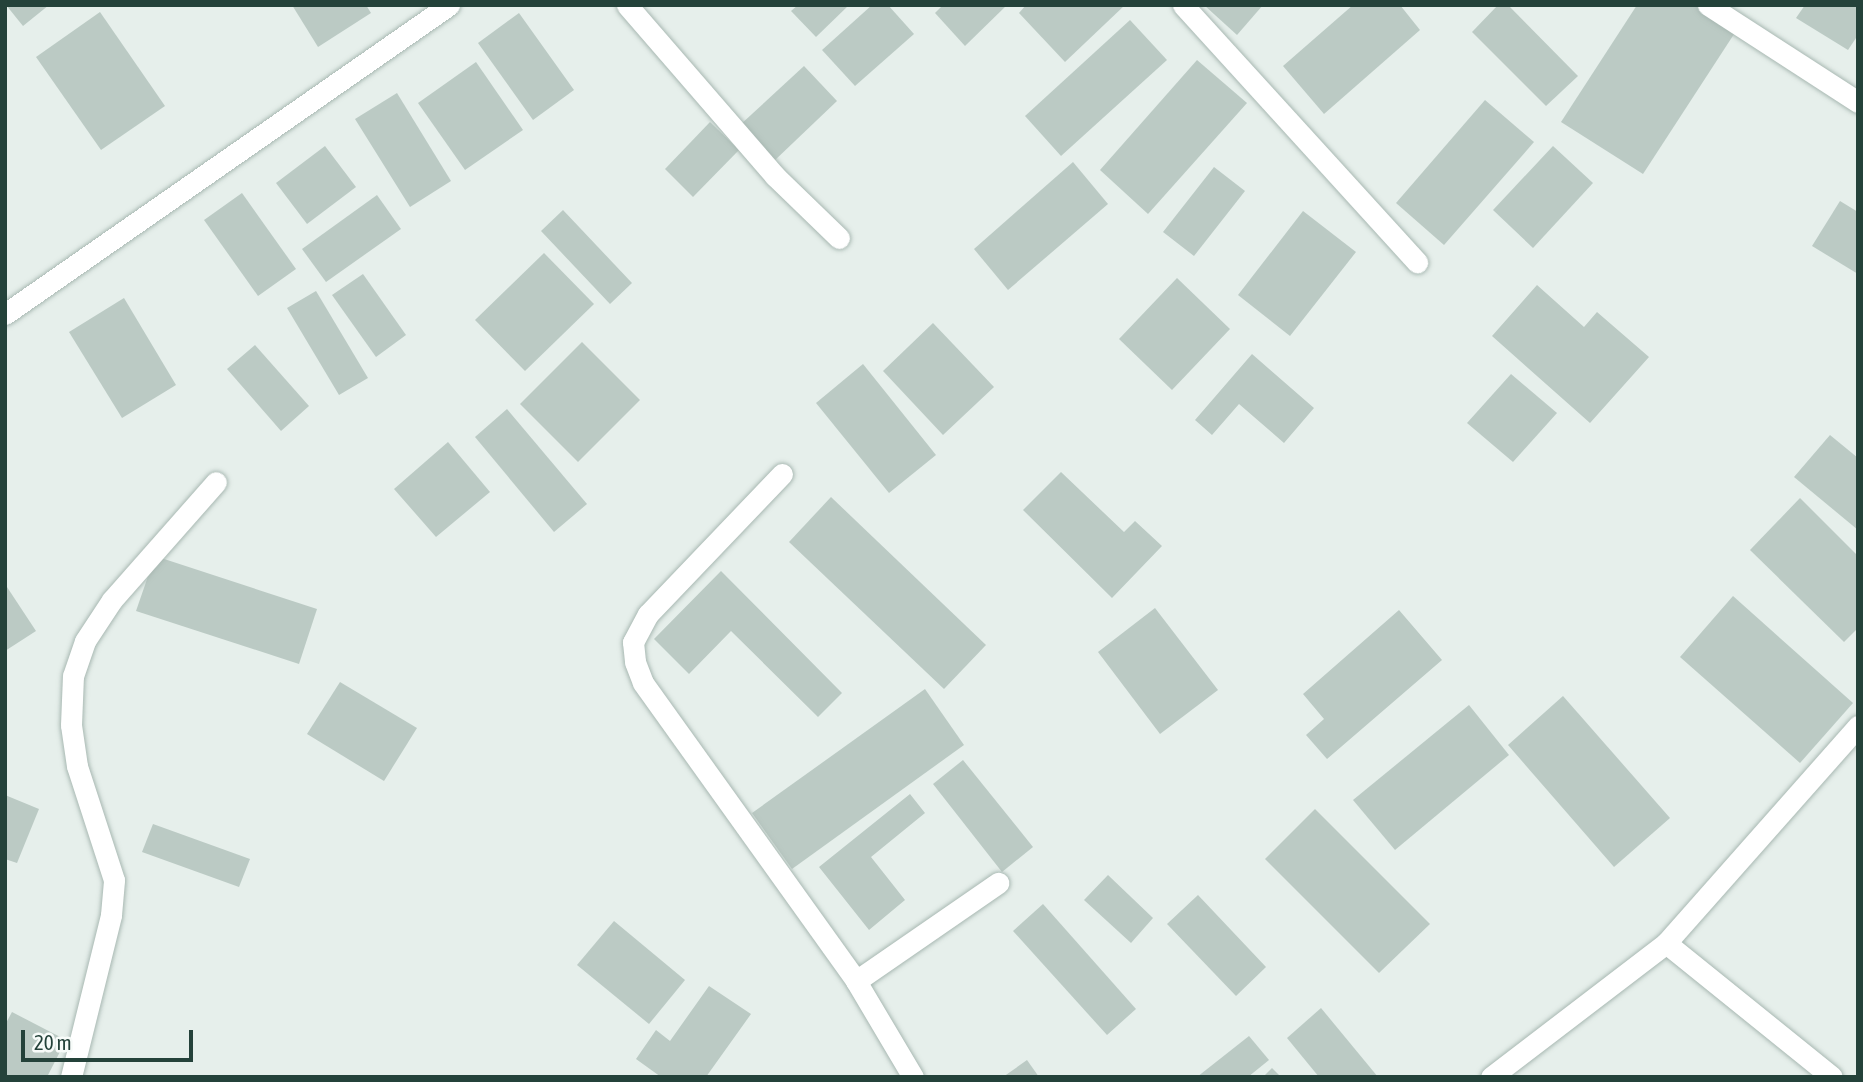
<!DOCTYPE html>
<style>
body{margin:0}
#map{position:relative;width:1863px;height:1082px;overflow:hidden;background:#e6efeb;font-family:"Asap Condensed",sans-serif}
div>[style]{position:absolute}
.building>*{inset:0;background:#bbcac4}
.roads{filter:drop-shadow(0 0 2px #a8b8b2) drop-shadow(0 0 2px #a8b8b2)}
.minor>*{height:21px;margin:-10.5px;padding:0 10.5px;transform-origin:10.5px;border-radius:10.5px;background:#fff}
span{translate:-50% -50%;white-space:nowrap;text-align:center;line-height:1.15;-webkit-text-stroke:5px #f7fbf9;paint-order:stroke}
.frame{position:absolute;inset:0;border:7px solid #24423a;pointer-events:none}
.scale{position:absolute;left:21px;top:1030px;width:172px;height:32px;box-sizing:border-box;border:4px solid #24423a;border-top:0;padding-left:9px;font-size:21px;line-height:24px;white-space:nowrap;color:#24423a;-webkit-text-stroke:5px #f7fbf9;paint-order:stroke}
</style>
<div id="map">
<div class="building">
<i style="clip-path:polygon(6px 5px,49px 5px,23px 26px)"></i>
<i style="clip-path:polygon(292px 5px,366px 5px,371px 13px,318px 47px)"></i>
<i style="clip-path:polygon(798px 5px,849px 5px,816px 37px,791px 11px)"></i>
<i style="clip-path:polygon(872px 5px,888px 5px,914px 34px,855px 86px,822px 50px)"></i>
<i style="clip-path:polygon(943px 5px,1007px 5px,965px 46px,935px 13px)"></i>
<i style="clip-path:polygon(1026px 5px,1125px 5px,1065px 62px,1019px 13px)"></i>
<i style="clip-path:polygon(1204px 5px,1263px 5px,1237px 35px)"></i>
<i style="clip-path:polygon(1353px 5px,1400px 5px,1420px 30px,1324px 114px,1283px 66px)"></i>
<i style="clip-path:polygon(1498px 5px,1508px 5px,1578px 76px,1546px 106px,1472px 32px)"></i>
<i style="clip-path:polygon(1637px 5px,1702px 5px,1738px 28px,1643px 174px,1561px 122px)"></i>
<i style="clip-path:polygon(1805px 5px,1858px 5px,1858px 35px,1848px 50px,1796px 18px)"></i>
<i style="clip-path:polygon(100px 12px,165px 106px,101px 150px,36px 57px)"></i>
<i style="clip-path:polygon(519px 13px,574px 90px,533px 120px,478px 43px)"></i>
<i style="clip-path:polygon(1130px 20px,1167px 60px,1061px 156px,1025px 116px)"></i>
<i style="clip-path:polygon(1197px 60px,1247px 103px,1148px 214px,1100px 170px)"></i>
<i style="clip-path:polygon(476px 62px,523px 130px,465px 170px,418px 103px)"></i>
<i style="clip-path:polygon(804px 66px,837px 101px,773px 162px,740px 125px)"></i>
<i style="clip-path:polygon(397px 93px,451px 181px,410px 207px,355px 119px)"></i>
<i style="clip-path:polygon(1485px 100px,1534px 142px,1444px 245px,1396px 203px)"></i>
<i style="clip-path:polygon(710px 122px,739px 150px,693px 197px,665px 169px)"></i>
<i style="clip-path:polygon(325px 146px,356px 187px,307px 224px,276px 183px)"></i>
<i style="clip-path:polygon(1553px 146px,1593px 183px,1533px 248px,1493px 210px)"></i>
<i style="clip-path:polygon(1073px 162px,1108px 204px,1008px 290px,974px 249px)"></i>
<i style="clip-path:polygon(1214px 167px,1245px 191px,1194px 256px,1163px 232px)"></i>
<i style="clip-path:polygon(242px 193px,296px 269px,258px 296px,204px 220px)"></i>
<i style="clip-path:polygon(377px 195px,401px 229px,326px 282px,302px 249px)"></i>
<i style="clip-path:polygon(1840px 201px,1858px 212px,1858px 274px,1812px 246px)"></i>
<i style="clip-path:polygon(563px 210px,632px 283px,610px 304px,541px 231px)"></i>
<i style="clip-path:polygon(1303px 211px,1356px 252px,1290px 336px,1238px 295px)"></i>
<i style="clip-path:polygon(544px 253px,594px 304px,525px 371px,475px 320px)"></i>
<i style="clip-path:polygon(363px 274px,406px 335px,376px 357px,332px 295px)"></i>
<i style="clip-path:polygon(1177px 278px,1230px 329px,1172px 390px,1119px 339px)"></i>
<i style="clip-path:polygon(1537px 285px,1584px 327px,1597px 312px,1649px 357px,1590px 423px,1492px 336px)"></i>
<i style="clip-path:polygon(316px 291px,368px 378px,339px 395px,287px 308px)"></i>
<i style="clip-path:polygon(124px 298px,176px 385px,122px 418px,69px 332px)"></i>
<i style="clip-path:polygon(933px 323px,994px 387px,943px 435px,883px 371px)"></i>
<i style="clip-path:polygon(582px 342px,640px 400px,578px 462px,520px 404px)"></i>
<i style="clip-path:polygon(255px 345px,309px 406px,281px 431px,227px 369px)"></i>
<i style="clip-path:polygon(1252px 354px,1314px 408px,1284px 443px,1239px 404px,1212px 435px,1195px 420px)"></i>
<i style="clip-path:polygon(863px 364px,936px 455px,889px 493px,816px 403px)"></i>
<i style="clip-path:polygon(1511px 374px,1557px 413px,1513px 462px,1467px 423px)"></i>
<i style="clip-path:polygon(507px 409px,587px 504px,554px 532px,475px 437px)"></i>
<i style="clip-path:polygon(1830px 435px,1858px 458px,1858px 530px,1794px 477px)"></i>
<i style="clip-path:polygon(448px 442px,490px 492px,436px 537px,394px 489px)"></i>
<i style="clip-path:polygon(1061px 472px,1124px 532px,1135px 521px,1162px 546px,1112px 598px,1023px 510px)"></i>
<i style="clip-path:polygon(831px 497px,986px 645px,944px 689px,789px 542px)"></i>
<i style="clip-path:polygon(1800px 498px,1858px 556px,1858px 628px,1844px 642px,1750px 550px)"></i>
<i style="clip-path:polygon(155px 556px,317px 609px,299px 664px,136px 611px)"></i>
<i style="clip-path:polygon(721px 571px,842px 693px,818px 717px,731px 631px,689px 674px,654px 639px)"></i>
<i style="clip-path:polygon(5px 584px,36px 631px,5px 651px)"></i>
<i style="clip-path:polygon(1733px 596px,1853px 703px,1800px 763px,1680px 657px)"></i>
<i style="clip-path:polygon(1155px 608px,1218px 690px,1160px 734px,1098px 652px)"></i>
<i style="clip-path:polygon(1399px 610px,1442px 660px,1327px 759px,1306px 735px,1324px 719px,1303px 694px)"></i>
<i style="clip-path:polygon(340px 682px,417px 728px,384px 781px,307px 734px)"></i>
<i style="clip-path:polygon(925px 689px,964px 745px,792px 869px,752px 813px)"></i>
<i style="clip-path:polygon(1563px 696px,1670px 818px,1614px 867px,1508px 745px)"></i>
<i style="clip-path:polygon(1469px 705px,1509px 755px,1395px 850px,1353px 800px)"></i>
<i style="clip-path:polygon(963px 760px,1033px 847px,1002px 872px,933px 784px)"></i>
<i style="clip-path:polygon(910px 794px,925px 813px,871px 857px,905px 900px,869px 930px,819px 867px)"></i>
<i style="clip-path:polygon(5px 795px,39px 809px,17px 863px,5px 859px)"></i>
<i style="clip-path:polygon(1315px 809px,1430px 924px,1379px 973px,1265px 859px)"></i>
<i style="clip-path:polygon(153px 824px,250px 859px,239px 887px,142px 852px)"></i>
<i style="clip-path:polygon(1108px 875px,1153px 918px,1131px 943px,1084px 900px)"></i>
<i style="clip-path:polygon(1198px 895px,1266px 967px,1236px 996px,1167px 924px)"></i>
<i style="clip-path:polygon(1043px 904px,1136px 1009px,1107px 1035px,1013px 931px)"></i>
<i style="clip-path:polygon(614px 921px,685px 980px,649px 1024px,577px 965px)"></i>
<i style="clip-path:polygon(709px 986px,751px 1014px,706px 1077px,661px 1077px,636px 1059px,656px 1030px,670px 1041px)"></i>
<i style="clip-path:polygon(1321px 1008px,1378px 1077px,1319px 1077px,1287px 1038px)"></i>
<i style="clip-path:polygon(12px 1012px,66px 1040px,47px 1077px,5px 1077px,5px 1025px)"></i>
<i style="clip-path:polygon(1249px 1036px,1269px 1060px,1248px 1077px,1197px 1077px)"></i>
<i style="clip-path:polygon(1027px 1060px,1039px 1077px,1003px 1077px)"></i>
<i style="clip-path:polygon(1272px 1068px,1281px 1077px,1263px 1077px)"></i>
</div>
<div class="roads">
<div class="minor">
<i style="left:627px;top:5px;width:226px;rotate:49.1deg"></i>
<i style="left:775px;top:176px;width:89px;rotate:44.1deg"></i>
<i style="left:1183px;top:5px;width:348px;rotate:47.7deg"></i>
<i style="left:1708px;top:5px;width:179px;rotate:32.9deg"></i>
<i style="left:5px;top:314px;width:541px;rotate:-34.84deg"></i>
<i style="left:782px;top:474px;width:194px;rotate:133.7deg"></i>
<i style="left:648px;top:614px;width:32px;rotate:118deg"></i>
<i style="left:633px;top:642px;width:20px;rotate:84deg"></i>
<i style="left:635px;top:662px;width:22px;rotate:69deg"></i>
<i style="left:643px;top:683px;width:366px;rotate:54.4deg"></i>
<i style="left:856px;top:981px;width:112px;rotate:59.3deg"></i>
<i style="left:1666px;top:943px;width:213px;rotate:38.9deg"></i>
<i style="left:856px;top:981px;width:173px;rotate:-34.6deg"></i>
<i style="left:71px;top:1077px;width:167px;rotate:-76.1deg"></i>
<i style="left:111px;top:915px;width:35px;rotate:-85deg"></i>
<i style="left:114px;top:880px;width:120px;rotate:-108deg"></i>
<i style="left:77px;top:766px;width:41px;rotate:-98.3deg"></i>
<i style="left:71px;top:725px;width:49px;rotate:-87.7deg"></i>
<i style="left:73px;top:676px;width:37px;rotate:-71deg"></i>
<i style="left:85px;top:641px;width:49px;rotate:-56.6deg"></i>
<i style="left:112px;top:600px;width:157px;rotate:-48.6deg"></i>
<i style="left:1491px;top:1077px;width:220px;rotate:-37.4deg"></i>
<i style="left:1666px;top:943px;width:290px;rotate:-48.5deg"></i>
</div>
</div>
<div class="frame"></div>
<div class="scale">20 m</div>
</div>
